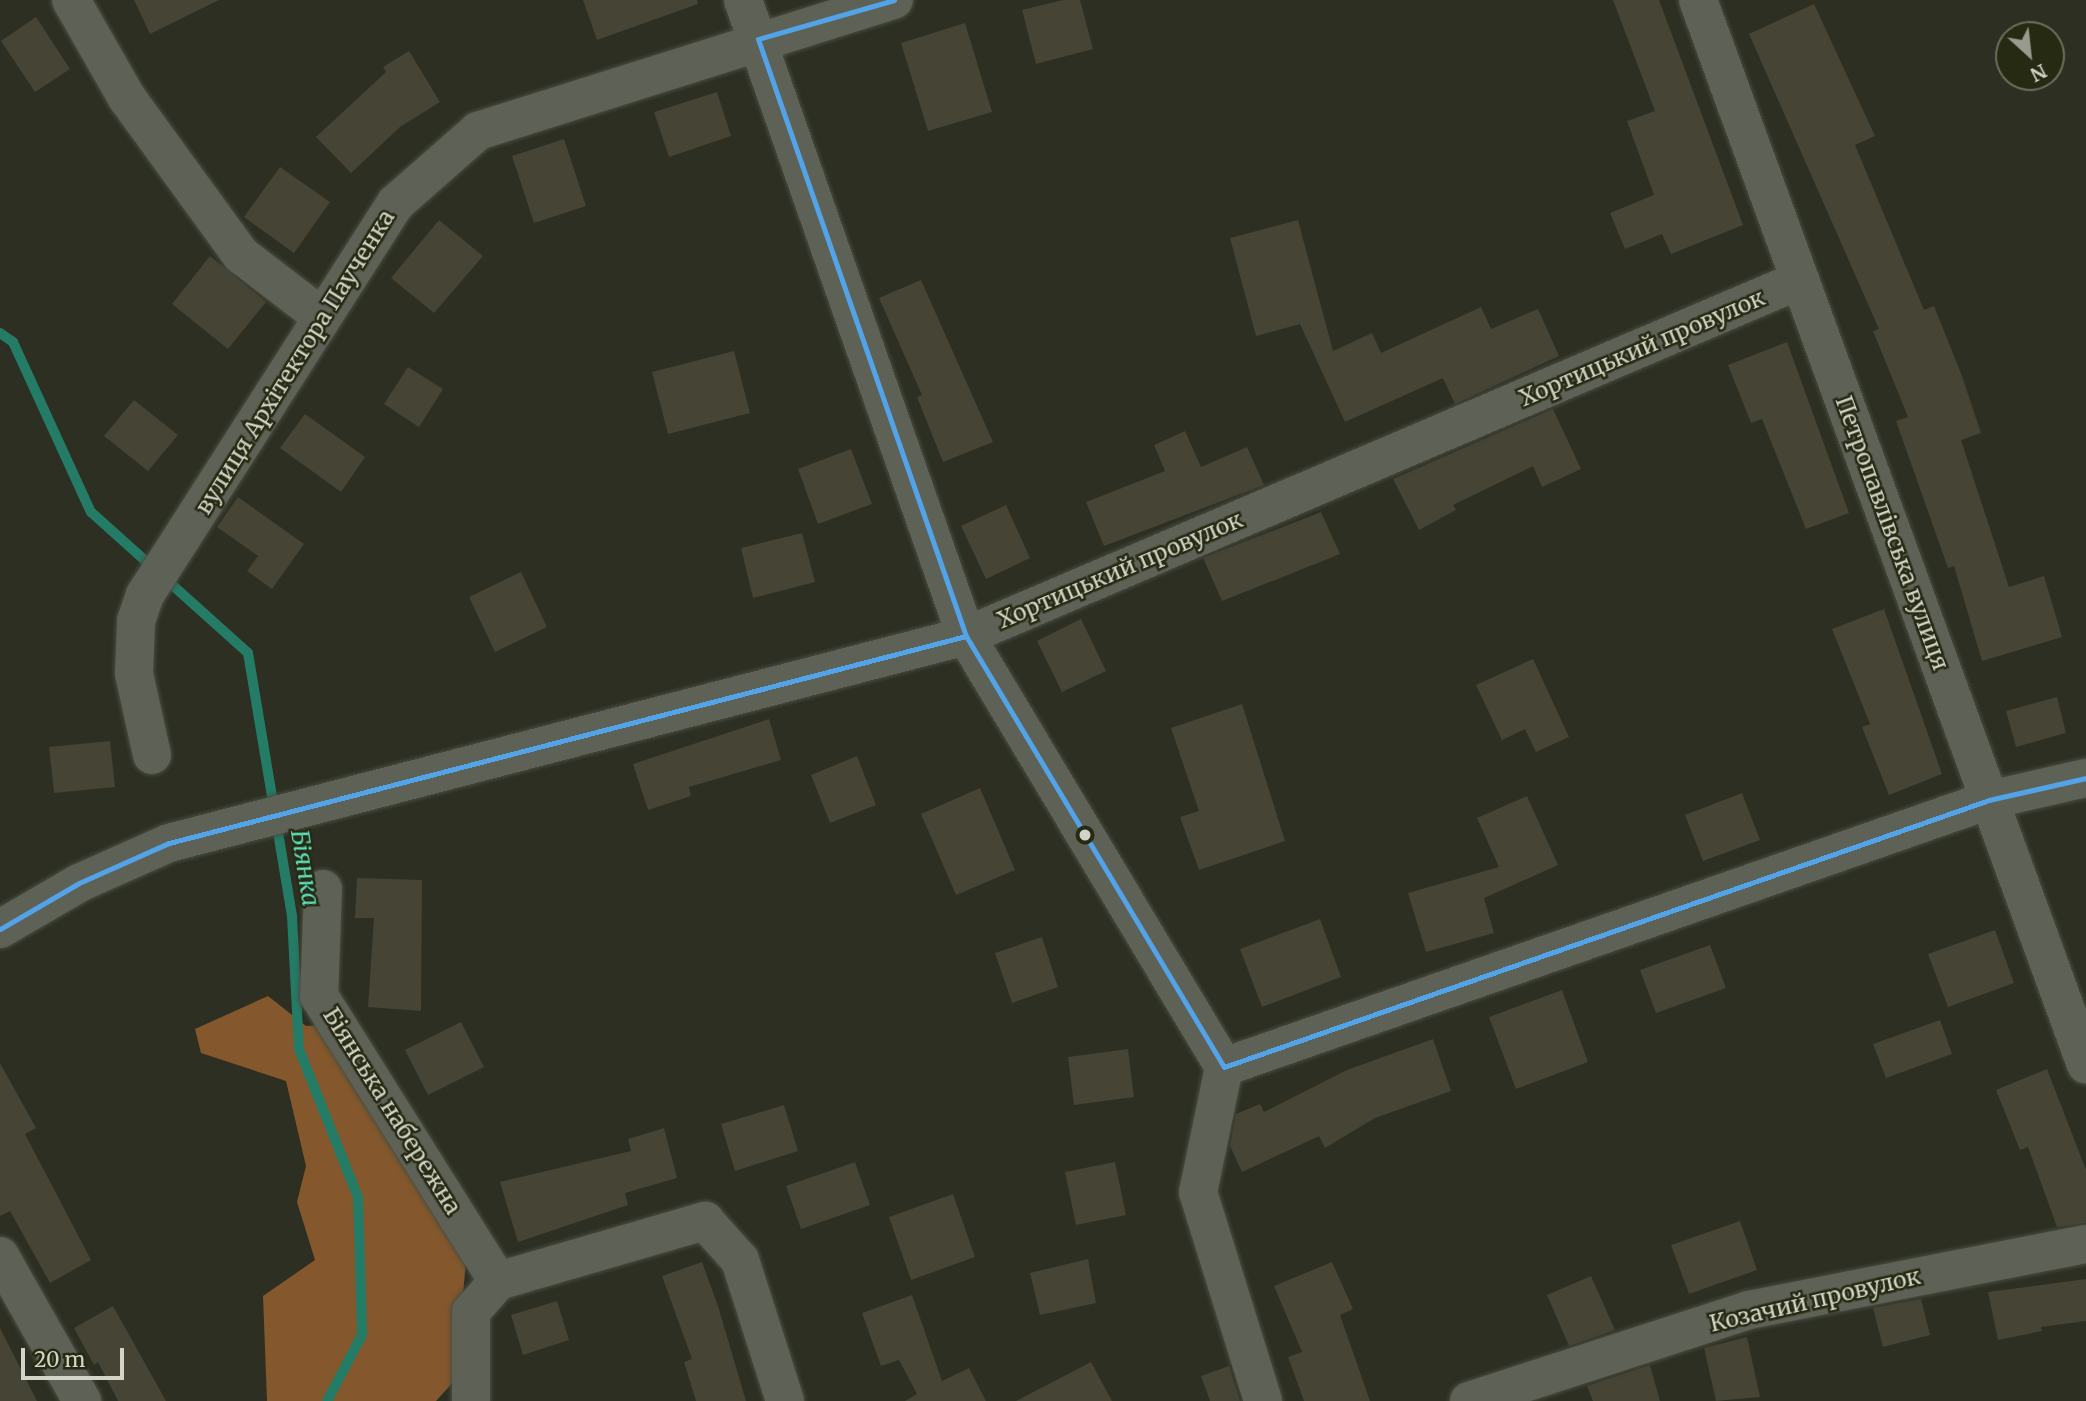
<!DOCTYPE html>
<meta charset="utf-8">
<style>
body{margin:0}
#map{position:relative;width:2086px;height:1401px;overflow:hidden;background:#2c2f22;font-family:Merriweather,serif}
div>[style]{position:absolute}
.forest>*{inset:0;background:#84582c}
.stream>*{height:10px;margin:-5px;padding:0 5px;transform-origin:5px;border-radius:5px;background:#247b66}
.building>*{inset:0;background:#464434}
.roads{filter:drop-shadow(0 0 2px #494c40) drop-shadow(0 0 2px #494c40)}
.minor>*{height:38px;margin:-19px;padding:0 19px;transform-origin:19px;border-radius:19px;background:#5e6156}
.bus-1>*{height:5px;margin:-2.5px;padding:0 2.5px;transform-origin:2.5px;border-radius:2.5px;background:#53a3e8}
.dots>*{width:19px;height:19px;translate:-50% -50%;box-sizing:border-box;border:4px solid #262a13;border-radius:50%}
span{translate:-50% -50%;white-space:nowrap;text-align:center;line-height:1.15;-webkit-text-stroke:5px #262a13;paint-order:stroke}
.street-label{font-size:23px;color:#d1d4c6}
.water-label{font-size:24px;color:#5edebd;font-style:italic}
.north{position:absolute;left:1995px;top:21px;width:70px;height:70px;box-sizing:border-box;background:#262a13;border:2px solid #6a6e5b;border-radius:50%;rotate:153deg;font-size:19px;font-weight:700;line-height:28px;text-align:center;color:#d1d4c6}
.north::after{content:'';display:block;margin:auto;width:24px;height:32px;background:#979a8d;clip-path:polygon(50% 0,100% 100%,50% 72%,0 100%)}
.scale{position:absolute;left:21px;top:1348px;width:103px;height:32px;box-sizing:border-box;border:4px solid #d1d4c6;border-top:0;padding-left:9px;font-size:21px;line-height:24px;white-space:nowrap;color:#d1d4c6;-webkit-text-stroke:5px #262a13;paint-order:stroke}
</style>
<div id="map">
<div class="forest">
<i style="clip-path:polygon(268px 996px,306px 1026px,328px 1025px,466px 1262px,455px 1380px,436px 1401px,267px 1401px,263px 1296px,315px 1260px,297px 1202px,306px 1166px,286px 1081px,201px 1053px,195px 1029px)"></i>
</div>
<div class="stream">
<i style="left:0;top:333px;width:16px;rotate:35deg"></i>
<i style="left:13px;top:342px;width:187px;rotate:65.4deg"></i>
<i style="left:91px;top:512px;width:211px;rotate:41.9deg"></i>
<i style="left:248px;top:653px;width:267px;rotate:80.5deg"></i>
<i style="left:292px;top:916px;width:133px;rotate:87deg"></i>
<i style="left:299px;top:1049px;width:159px;rotate:68.3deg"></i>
<i style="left:358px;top:1197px;width:138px;rotate:88.3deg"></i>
<i style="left:362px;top:1335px;width:75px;rotate:117.9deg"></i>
</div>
<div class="building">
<i style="clip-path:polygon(134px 0,219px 0,150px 34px)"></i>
<i style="clip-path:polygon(583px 0,697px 0,698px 4px,597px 40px)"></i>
<i style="clip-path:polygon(1063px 0,1080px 0,1093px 49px,1036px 64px,1022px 10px)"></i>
<i style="clip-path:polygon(1613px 0,1659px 0,1743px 225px,1671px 254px,1662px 234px,1625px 249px,1610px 213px,1654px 195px,1627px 121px,1655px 111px)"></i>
<i style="clip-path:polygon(1814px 4px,1875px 136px,1855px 145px,1924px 310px,1934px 306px,1962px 376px,1981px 433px,1961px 440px,2009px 587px,2044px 576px,2062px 637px,1982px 661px,1954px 566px,1948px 568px,1896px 421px,1908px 417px,1873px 331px,1879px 329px,1749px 34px)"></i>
<i style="clip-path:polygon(36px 17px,70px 69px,35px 92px,1px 41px)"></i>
<i style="clip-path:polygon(965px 23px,992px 112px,928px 131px,901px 43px)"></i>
<i style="clip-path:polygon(409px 51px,440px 102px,400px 127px,351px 173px,316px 137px,386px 72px,383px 67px)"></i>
<i style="clip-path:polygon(717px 92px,731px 136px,669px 157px,654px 112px)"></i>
<i style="clip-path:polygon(564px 139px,586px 206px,534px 223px,512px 156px)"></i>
<i style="clip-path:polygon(280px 167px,330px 202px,294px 253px,244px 217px)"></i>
<i style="clip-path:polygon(439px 220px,483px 256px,434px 313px,391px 278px)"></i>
<i style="clip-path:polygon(1298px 220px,1333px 351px,1372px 333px,1381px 353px,1481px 307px,1491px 329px,1538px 309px,1559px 356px,1455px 404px,1443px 378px,1345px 422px,1300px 324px,1256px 336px,1230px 238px)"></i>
<i style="clip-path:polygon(210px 256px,266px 302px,228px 349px,172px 304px)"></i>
<i style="clip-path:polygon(921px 280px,993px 442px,943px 462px,917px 397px,922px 395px,879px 298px)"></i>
<i style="clip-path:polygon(1787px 342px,1849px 513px,1806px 529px,1762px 419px,1751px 423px,1728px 365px)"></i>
<i style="clip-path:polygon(734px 351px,750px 413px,668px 434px,652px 372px)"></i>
<i style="clip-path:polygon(408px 367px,443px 389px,419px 427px,384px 404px)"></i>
<i style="clip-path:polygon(134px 400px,178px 435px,148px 471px,104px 436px)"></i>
<i style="clip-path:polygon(1553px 409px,1581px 469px,1542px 487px,1533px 466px,1453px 505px,1456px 510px,1419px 530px,1393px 479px)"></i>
<i style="clip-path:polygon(305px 414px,365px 457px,341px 492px,280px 448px)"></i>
<i style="clip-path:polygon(1185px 431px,1201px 467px,1247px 447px,1264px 485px,1104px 546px,1086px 502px,1165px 471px,1154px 445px)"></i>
<i style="clip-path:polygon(851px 449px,872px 504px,818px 524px,798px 469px)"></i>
<i style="clip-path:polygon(238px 497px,304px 544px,272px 589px,247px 571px,258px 556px,217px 527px)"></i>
<i style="clip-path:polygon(1006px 505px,1030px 558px,986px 579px,961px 526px)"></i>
<i style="clip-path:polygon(1321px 512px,1340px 554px,1222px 601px,1203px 558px)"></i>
<i style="clip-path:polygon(802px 533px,815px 582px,753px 598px,741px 548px)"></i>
<i style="clip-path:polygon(521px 572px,547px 627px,495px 652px,469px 597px)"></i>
<i style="clip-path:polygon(1884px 609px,1942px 774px,1889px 795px,1862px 727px,1870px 724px,1832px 629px)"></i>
<i style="clip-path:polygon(1081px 619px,1106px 671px,1062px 692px,1037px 641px)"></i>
<i style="clip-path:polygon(1533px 659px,1569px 737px,1536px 752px,1525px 729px,1502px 740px,1476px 685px)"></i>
<i style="clip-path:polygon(2057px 697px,2066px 733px,2016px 747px,2006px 711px)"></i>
<i style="clip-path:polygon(1242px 704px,1285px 841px,1199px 870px,1180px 817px,1199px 811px,1171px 728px)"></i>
<i style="clip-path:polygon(769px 719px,781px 760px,689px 787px,691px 796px,648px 810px,633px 764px)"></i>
<i style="clip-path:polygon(110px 741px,115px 787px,54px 793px,49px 747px)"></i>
<i style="clip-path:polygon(857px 756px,876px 805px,830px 823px,811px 775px)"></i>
<i style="clip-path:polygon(980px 788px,1015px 870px,956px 895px,921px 814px)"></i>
<i style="clip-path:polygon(1742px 793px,1760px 840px,1703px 861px,1685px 815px)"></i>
<i style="clip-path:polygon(1527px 796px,1558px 865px,1484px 898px,1494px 933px,1426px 952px,1408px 893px,1499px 867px,1477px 818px)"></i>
<i style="clip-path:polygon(357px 878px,422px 880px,421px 1011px,368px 1007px,374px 918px,355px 918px)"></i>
<i style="clip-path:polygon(1320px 919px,1341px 977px,1262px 1007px,1240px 949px)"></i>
<i style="clip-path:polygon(1995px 930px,2014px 983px,1948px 1007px,1928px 954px)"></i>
<i style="clip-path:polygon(1042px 937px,1058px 987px,1012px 1003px,995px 953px)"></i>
<i style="clip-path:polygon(1710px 945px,1726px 988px,1656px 1013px,1640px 970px)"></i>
<i style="clip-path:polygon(1562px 990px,1588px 1062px,1516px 1089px,1489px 1017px)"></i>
<i style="clip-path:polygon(1940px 1020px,1952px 1054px,1886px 1078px,1873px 1044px)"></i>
<i style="clip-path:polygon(461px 1022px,484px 1067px,428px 1095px,405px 1050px)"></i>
<i style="clip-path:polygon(1433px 1039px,1451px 1091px,1375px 1118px,1325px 1148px,1319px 1136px,1242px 1172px,1230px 1146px,1236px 1114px,1260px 1104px,1264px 1112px,1347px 1070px)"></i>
<i style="clip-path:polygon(1128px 1049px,1134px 1097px,1074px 1105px,1068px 1057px)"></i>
<i style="clip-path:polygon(0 1063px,36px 1128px,25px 1134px,91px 1260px,50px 1283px,10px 1211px,0 1216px)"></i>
<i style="clip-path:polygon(2047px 1069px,2086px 1170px,2086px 1223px,2057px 1227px,2028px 1147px,2020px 1150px,1996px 1090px)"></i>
<i style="clip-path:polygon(784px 1105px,798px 1151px,735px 1171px,721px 1124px)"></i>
<i style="clip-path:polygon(664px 1128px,677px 1178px,625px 1193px,628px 1205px,518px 1242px,500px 1182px,631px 1151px,628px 1139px)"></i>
<i style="clip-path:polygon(855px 1162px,870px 1205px,801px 1229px,786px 1186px)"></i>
<i style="clip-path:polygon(1115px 1162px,1126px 1215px,1076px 1225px,1065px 1172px)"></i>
<i style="clip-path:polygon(953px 1194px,975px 1257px,911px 1280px,889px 1217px)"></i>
<i style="clip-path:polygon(1740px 1221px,1757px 1270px,1689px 1294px,1671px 1245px)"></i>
<i style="clip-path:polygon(1088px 1259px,1096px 1303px,1040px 1315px,1030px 1273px)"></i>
<i style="clip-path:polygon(702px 1262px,718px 1306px,746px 1401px,696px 1401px,684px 1362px,692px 1359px,662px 1276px)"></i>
<i style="clip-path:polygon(1332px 1262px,1353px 1309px,1340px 1315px,1370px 1401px,1304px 1401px,1288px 1357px,1302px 1352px,1274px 1286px)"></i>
<i style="clip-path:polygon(1591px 1276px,1615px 1330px,1569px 1346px,1547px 1295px)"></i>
<i style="clip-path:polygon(2086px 1279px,2086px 1321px,2041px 1327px,2042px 1331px,1998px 1340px,1988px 1292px)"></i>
<i style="clip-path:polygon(912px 1295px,942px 1381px,969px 1368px,986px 1401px,905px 1401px,917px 1394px,899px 1360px,881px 1366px,862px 1313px)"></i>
<i style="clip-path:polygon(1921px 1299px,1930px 1335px,1883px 1347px,1873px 1308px)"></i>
<i style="clip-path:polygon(557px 1301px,569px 1340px,523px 1355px,511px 1315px)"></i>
<i style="clip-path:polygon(113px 1306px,166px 1401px,118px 1401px,98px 1362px,94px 1365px,74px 1328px)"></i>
<i style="clip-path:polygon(0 1328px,37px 1401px,0 1401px)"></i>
<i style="clip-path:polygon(1747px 1337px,1760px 1397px,1716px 1401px,1704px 1348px)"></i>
<i style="clip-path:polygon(1091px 1362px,1112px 1401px,1016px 1401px)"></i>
<i style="clip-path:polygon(1650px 1365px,1660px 1401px,1593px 1401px,1587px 1386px)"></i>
<i style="clip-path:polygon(1229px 1366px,1240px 1401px,1210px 1401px,1201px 1376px)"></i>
</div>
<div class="roads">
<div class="minor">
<i style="left:71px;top:0;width:113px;rotate:60.3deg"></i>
<i style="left:127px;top:98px;width:194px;rotate:54deg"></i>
<i style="left:241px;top:255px;width:102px;rotate:37.4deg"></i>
<i style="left:743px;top:0;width:674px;rotate:70.68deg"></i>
<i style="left:966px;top:636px;width:502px;rotate:59.09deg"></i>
<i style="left:1224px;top:1067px;width:128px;rotate:101.7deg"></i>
<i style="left:1198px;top:1192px;width:219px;rotate:72.7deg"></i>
<i style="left:1698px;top:0;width:1133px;rotate:69.98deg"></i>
<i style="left:152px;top:755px;width:83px;rotate:-102.5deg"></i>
<i style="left:134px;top:674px;width:53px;rotate:-87.8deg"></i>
<i style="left:136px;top:621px;width:28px;rotate:-71deg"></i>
<i style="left:145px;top:595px;width:465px;rotate:-57.4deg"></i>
<i style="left:396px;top:203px;width:109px;rotate:-41.3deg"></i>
<i style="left:478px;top:131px;width:436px;rotate:-17.5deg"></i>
<i style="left:323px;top:889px;width:107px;rotate:92.1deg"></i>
<i style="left:319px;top:996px;width:337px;rotate:57.9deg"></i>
<i style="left:0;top:929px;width:91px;rotate:-30.2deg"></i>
<i style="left:79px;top:883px;width:98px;rotate:-24deg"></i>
<i style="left:169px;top:843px;width:823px;rotate:-14.56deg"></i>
<i style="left:966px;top:636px;width:907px;rotate:-23.12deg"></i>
<i style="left:1224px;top:1067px;width:810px;rotate:-19.24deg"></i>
<i style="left:1989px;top:800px;width:99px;rotate:-12.8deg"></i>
<i style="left:0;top:1256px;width:167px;rotate:60.5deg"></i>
<i style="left:471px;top:1401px;width:89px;rotate:-90deg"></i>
<i style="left:471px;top:1312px;width:41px;rotate:-48.9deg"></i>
<i style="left:498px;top:1281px;width:216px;rotate:-16.2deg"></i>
<i style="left:705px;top:1221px;width:52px;rotate:48.1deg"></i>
<i style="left:740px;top:1260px;width:148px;rotate:72.3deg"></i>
<i style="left:1469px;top:1401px;width:294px;rotate:-18deg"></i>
<i style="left:1749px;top:1310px;width:343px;rotate:-11.1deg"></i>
</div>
</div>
<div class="bus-1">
<i style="left:894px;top:0;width:141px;rotate:164deg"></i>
<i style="left:758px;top:39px;width:632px;rotate:70.79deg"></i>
<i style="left:966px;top:636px;width:502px;rotate:59.09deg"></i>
<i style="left:1224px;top:1067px;width:810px;rotate:-19.24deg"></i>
<i style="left:1989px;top:800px;width:99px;rotate:-12.8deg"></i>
<i style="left:0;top:929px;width:91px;rotate:-30.2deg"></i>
<i style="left:79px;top:883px;width:98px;rotate:-24deg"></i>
<i style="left:169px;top:843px;width:823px;rotate:-14.56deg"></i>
</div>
<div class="dots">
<i style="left:1085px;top:835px;background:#d1d4c6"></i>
</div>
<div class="street-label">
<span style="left:1642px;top:348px;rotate:-23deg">Хортицький провулок</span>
<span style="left:295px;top:362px;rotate:-58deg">вулиця Архітектора Паученка</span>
<span style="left:1892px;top:533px;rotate:70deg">Петропавлівська вулиця</span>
<span style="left:1120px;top:570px;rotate:-23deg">Хортицький провулок</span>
<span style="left:392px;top:1111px;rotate:58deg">Біянська набережна</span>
<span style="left:1815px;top:1300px;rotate:-13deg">Козачий провулок</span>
</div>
<div class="water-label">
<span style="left:305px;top:868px;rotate:81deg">Біянка</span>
</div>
<div class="north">N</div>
<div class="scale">20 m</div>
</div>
